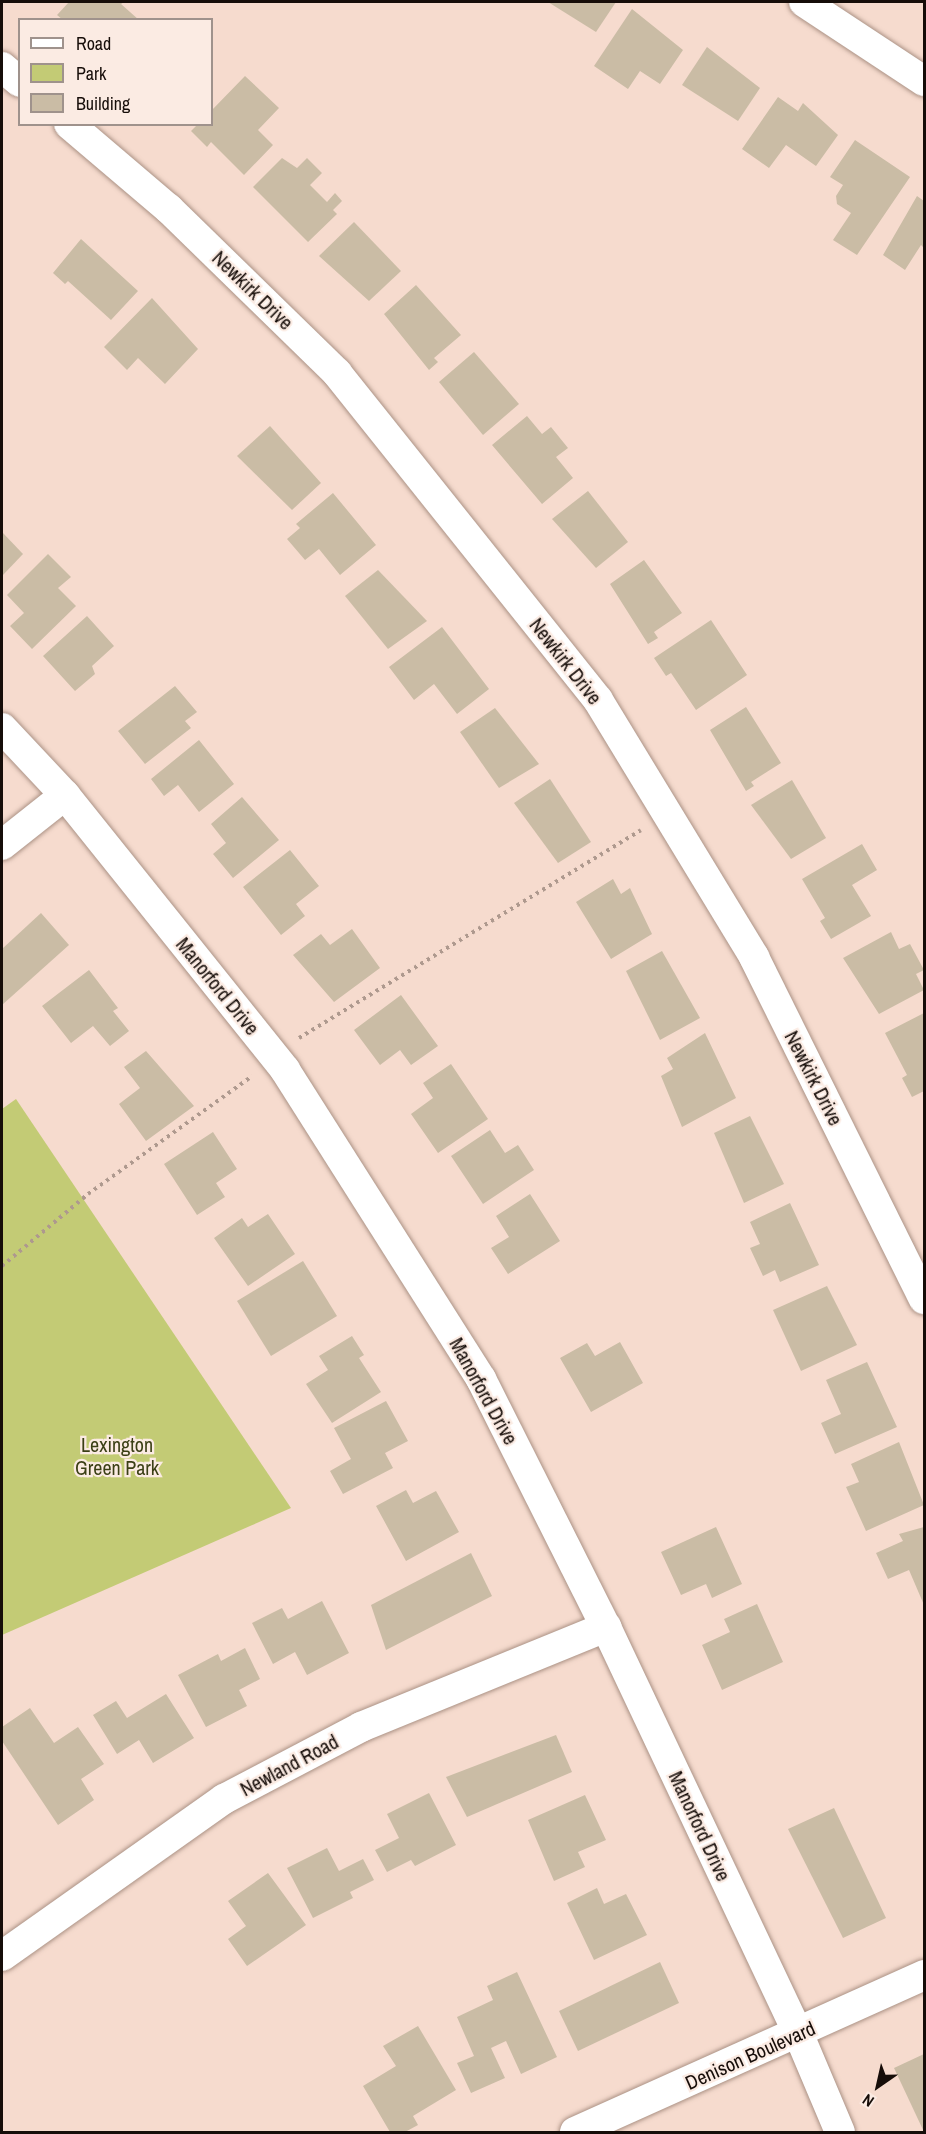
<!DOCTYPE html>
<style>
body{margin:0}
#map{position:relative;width:926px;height:2134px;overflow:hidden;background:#f6dbce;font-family:"Archivo Narrow",sans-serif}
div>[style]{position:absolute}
.green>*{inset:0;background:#c3cb75}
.building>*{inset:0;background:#cabca5}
.path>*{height:4px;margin-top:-2px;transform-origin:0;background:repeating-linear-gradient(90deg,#ae998e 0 3px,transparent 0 7.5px)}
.roads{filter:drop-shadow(0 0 2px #ab9285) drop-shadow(0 0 2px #ab9285)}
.minor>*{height:30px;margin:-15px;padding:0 15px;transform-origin:15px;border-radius:15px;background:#fff}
span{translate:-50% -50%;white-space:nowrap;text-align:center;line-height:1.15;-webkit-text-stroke:4.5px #fbebe3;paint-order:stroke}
.street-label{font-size:20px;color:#160d09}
.park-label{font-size:20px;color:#3b3f15}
.frame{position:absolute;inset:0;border:3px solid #160d09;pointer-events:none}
.legend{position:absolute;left:18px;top:18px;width:195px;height:108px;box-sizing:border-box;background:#fbebe3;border:2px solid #9f928c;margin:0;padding:8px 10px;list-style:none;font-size:18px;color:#160d09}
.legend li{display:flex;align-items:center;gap:12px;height:30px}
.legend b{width:30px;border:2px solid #9f928c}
.north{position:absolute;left:848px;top:2056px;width:60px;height:60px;-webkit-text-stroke:4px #fbebe3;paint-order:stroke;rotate:214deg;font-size:16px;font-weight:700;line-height:24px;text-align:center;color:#160d09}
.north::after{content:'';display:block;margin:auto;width:21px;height:27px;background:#160d09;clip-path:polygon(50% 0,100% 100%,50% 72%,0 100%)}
</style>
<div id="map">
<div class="green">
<i style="clip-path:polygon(16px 1099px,291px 1508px,2px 1635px,2px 1109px)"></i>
</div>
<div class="building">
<i style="clip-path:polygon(69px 2px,124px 2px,121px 4px,139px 20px,63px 20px,57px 15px)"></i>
<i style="clip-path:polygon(548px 2px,616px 2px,596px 32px)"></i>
<i style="clip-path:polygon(632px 9px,683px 50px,660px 84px,640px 71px,628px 89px,594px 66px)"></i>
<i style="clip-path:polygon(707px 47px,760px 88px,738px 121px,682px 85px)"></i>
<i style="clip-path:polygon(245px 76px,279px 108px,258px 130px,273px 145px,244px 175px,211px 142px,207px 147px,191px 131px,198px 124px,212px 124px,212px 110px)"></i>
<i style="clip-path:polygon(778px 97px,798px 111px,803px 103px,838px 135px,816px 166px,786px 145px,769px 168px,742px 149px)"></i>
<i style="clip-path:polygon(855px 140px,910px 177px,857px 255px,833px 240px,851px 213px,837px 204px,836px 196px,843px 185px,830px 177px)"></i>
<i style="clip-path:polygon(282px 158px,297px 168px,307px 158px,322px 173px,310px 185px,327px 202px,335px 193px,342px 201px,333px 210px,337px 214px,308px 242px,253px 187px)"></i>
<i style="clip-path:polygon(917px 196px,924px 201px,924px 248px,921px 245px,905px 270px,883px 255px)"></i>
<i style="clip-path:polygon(354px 222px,401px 271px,369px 301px,319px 256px)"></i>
<i style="clip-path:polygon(81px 239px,138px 291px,111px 320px,68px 281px,65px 284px,53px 273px)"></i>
<i style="clip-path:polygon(416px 285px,461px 335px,434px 358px,438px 362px,429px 370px,384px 314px)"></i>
<i style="clip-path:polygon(152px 298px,198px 349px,165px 384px,138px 358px,127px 370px,104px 347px)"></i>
<i style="clip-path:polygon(474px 352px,519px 404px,483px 435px,439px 382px)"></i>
<i style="clip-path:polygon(527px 416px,542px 434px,551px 427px,568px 448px,556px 457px,573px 478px,542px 504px,492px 445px)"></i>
<i style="clip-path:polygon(270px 426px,321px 483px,292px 510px,237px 456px)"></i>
<i style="clip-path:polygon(588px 491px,628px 542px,596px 568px,552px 519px)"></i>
<i style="clip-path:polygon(333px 493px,376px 545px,340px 575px,319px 549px,305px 560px,287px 539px,300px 528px,296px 524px)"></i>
<i style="clip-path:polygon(2px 532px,23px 554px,2px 576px)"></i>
<i style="clip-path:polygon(48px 554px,71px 577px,58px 588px,76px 606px,32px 649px,10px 626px,24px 613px,7px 595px)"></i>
<i style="clip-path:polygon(644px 560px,682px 613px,654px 632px,658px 638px,648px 644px,610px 584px)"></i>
<i style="clip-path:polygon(378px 570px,427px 621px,388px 649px,345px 596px)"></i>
<i style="clip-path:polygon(87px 616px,114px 646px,92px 666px,95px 674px,75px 691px,43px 656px)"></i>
<i style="clip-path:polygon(711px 620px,747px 675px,696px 710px,671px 673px,666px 676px,654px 658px)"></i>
<i style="clip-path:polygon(442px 627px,489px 689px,457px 714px,434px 684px,414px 700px,389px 667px)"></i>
<i style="clip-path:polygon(175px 686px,197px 712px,185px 721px,191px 728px,145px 764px,118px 731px)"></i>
<i style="clip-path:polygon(746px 707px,781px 763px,751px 782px,754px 786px,746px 791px,710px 730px)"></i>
<i style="clip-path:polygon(495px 708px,539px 764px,499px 788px,460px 732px)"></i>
<i style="clip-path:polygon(199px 740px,234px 784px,199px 812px,178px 785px,164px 796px,151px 779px)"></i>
<i style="clip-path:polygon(550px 779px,591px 842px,558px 863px,514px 803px)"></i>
<i style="clip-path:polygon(792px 780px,826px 838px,791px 859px,751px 805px)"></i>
<i style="clip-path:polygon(242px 797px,279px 840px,233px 878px,213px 854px,226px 843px,211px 824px)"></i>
<i style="clip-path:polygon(862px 844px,877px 870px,852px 885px,871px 916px,831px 939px,820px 921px,825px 918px,802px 879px)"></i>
<i style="clip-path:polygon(290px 850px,319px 886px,296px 904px,305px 916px,281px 935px,243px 887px)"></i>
<i style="clip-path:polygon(613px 879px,621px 894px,630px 888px,652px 934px,611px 959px,576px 902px)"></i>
<i style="clip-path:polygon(41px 913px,69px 945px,2px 1005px,2px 949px)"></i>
<i style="clip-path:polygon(352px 929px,380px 968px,334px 1002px,293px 955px,321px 934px,330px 945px)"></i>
<i style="clip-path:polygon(891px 932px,899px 949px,910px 944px,924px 970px,916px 974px,924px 990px,879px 1014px,843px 958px)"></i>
<i style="clip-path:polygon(662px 951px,700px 1018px,660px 1040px,626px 971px)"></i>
<i style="clip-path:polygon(89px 970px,118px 1008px,113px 1011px,129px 1031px,110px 1046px,93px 1026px,71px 1043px,42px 1006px)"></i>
<i style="clip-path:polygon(401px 995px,438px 1046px,411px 1065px,400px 1050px,380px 1065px,354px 1030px)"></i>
<i style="clip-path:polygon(924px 1013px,924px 1091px,912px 1097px,902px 1078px,907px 1075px,885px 1033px)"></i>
<i style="clip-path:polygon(705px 1033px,736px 1098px,682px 1127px,661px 1076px,673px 1069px,667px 1058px)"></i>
<i style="clip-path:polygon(146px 1051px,194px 1106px,146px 1141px,119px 1104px,140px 1088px,124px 1067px)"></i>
<i style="clip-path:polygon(451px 1064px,488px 1119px,438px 1153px,411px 1114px,433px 1098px,423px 1083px)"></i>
<i style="clip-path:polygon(750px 1116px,784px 1184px,744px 1203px,714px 1133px)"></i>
<i style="clip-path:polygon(490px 1130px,505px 1153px,518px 1145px,534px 1170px,483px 1204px,451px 1156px)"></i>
<i style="clip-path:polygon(213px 1132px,237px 1169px,216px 1183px,225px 1197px,197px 1215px,164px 1164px)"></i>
<i style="clip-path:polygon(530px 1194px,560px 1241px,508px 1274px,491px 1248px,509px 1237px,496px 1216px)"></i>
<i style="clip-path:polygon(790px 1203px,819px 1265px,780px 1282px,775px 1270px,763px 1276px,750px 1248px,760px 1244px,750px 1222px)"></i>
<i style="clip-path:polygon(268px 1214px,295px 1254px,248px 1286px,214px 1238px,242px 1218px,248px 1227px)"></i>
<i style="clip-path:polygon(303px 1261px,337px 1316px,271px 1356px,237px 1301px)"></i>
<i style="clip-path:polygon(827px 1286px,857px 1345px,801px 1371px,773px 1310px)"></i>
<i style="clip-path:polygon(352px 1336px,364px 1355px,359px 1358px,381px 1392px,332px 1423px,306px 1384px,328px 1370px,319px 1356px)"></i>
<i style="clip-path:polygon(620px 1342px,643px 1383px,591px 1412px,560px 1358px,587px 1343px,595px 1356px)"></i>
<i style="clip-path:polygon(867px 1362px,897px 1427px,835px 1454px,821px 1423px,841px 1414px,826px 1380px)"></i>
<i style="clip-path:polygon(386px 1401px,408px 1441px,385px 1453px,393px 1468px,343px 1494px,330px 1471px,351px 1459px,334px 1428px)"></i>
<i style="clip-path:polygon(899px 1442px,924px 1505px,866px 1531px,846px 1487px,859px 1482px,851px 1464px)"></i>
<i style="clip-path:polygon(406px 1490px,413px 1503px,436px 1491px,459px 1532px,406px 1561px,376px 1506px)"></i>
<i style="clip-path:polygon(716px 1527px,742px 1584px,712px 1598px,706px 1584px,681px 1595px,661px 1552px)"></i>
<i style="clip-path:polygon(924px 1527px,924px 1605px,909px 1570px,888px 1579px,876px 1553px,903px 1541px,899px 1534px)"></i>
<i style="clip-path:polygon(471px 1553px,492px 1596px,386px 1650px,371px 1605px)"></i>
<i style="clip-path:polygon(322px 1601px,349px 1653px,307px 1675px,295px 1652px,273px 1664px,252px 1623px,282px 1608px,288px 1619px)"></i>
<i style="clip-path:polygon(757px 1604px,783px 1662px,722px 1690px,702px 1645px,730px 1632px,724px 1619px)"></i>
<i style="clip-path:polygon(245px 1648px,260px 1679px,239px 1690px,247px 1706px,206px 1727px,178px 1675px,218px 1654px,221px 1661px)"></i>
<i style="clip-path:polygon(166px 1694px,194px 1738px,153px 1763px,139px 1740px,117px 1754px,93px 1715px,116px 1701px,127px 1718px)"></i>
<i style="clip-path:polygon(30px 1708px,54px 1743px,78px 1727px,104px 1764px,81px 1779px,94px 1800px,58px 1825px,2px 1741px,2px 1727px)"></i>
<i style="clip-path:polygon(556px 1735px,572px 1772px,467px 1817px,446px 1777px)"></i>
<i style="clip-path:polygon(429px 1793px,456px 1845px,415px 1866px,411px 1860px,387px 1872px,375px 1850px,399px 1838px,387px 1814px)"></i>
<i style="clip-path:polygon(585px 1795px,606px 1840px,578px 1852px,585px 1867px,554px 1881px,528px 1820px)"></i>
<i style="clip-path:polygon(834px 1808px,886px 1918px,843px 1938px,788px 1829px)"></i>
<i style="clip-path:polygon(327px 1848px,339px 1871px,363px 1859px,374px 1880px,350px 1892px,353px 1898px,313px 1918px,287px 1868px)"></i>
<i style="clip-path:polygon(268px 1873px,306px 1925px,247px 1966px,228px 1939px,246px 1926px,228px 1901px)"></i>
<i style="clip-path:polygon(597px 1888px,604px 1904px,626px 1894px,647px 1935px,594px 1960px,567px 1903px)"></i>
<i style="clip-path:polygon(660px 1962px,679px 2003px,578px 2051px,559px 2011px)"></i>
<i style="clip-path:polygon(517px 1972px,557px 2057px,521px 2074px,506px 2041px,491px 2048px,505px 2078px,471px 2093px,457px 2063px,474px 2056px,457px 2017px,493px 2000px,487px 1986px)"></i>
<i style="clip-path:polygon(418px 2026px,456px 2090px,413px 2116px,418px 2125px,405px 2132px,390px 2132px,363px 2086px,396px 2066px,383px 2046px)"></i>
<i style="clip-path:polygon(924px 2054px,924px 2132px,894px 2068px)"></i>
</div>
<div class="path">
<i style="left:299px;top:1038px;width:400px;rotate:-31.3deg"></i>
<i style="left:2px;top:1266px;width:112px;rotate:-39.9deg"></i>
<i style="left:88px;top:1194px;width:202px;rotate:-35.7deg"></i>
</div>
<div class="roads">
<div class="minor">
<i style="left:804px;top:2px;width:144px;rotate:33.4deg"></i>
<i style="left:2px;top:67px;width:23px;rotate:40deg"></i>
<i style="left:69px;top:124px;width:131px;rotate:40.4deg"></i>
<i style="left:169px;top:209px;width:235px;rotate:44.3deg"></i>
<i style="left:337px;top:373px;width:418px;rotate:51.4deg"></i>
<i style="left:598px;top:700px;width:301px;rotate:58.7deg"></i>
<i style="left:754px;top:957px;width:382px;rotate:63.6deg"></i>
<i style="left:2px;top:728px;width:92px;rotate:46.8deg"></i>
<i style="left:65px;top:795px;width:352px;rotate:51.3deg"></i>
<i style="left:285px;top:1070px;width:366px;rotate:57.6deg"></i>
<i style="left:481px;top:1379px;width:278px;rotate:63.3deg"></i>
<i style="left:606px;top:1627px;width:451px;rotate:64.7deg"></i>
<i style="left:799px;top:2035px;width:105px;rotate:67.1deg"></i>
<i style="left:2px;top:845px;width:80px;rotate:-38.4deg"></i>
<i style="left:2px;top:1956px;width:272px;rotate:-35.3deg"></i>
<i style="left:224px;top:1799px;width:155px;rotate:-27.7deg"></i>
<i style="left:361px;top:1727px;width:265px;rotate:-22.2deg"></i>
<i style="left:575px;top:2132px;width:383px;rotate:-24.2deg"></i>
</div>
</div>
<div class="street-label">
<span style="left:253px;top:290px;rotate:44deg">Newkirk Drive</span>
<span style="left:566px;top:661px;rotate:52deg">Newkirk Drive</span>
<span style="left:218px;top:986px;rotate:51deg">Manorford Drive</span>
<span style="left:814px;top:1078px;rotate:63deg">Newkirk Drive</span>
<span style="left:484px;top:1391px;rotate:61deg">Manorford Drive</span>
<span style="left:289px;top:1765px;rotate:-28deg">Newland Road</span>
<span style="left:700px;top:1826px;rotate:65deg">Manorford Drive</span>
<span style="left:750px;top:2055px;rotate:-24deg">Denison Boulevard</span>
</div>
<div class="park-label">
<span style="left:117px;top:1456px">Lexington<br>Green Park</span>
</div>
<div class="frame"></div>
<ul class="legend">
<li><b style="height:8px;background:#fff"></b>Road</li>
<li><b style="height:16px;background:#c3cb75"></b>Park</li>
<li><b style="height:16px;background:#cabca5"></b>Building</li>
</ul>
<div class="north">N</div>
</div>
